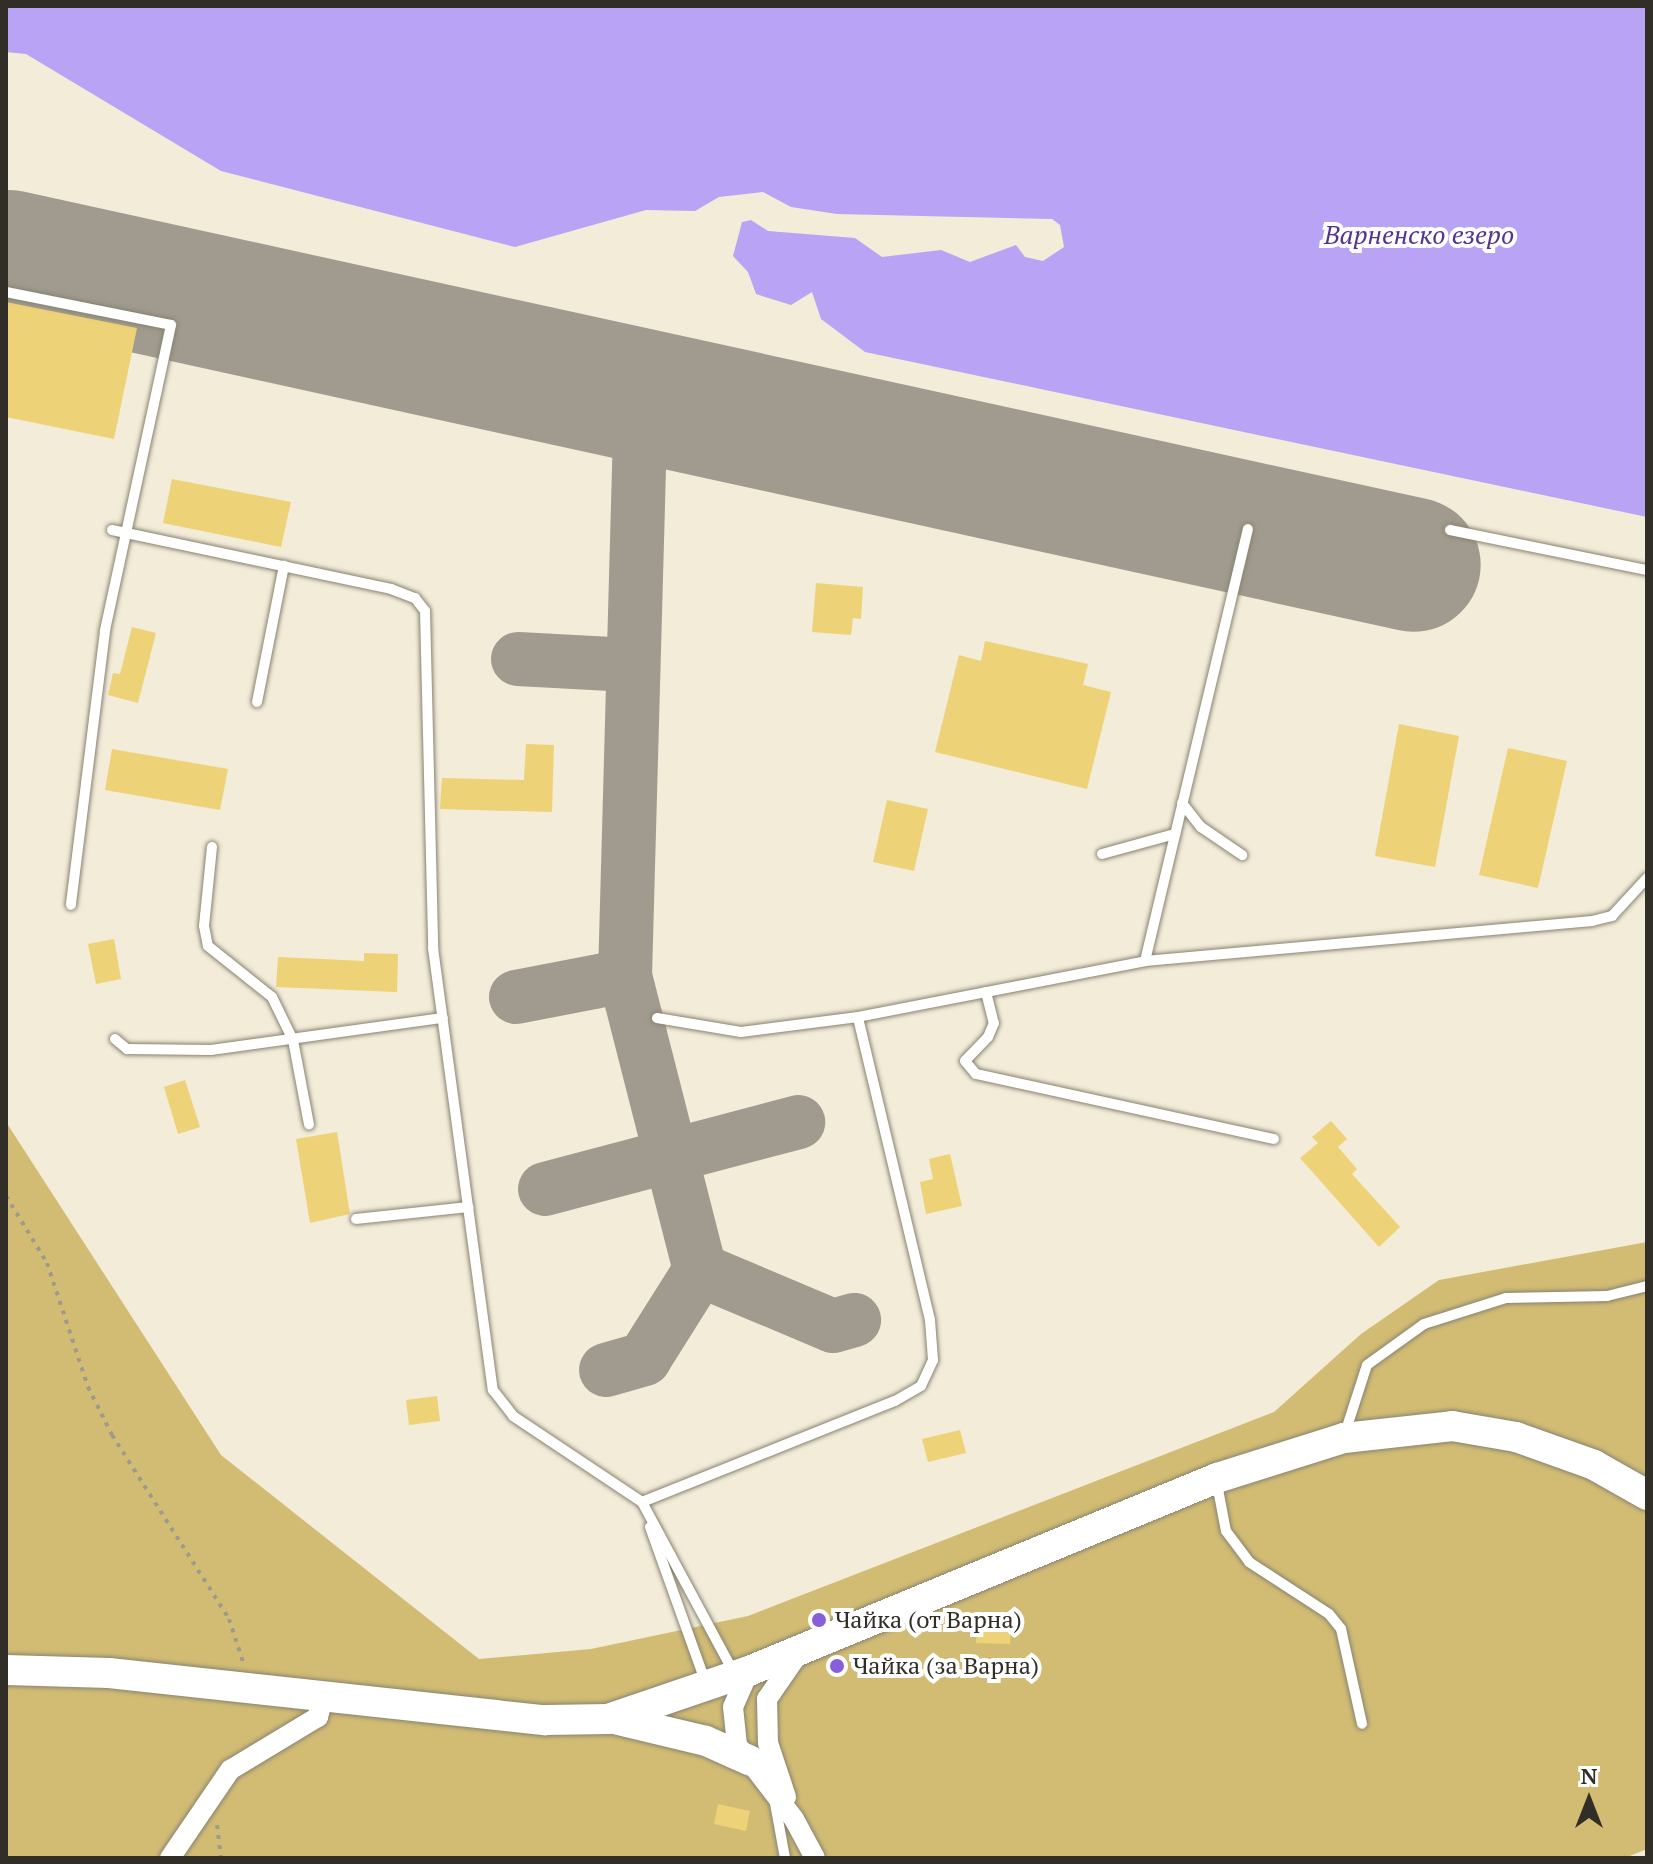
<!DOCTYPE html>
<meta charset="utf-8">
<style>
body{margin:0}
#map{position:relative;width:1653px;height:1864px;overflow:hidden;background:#f2ecd9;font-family:"PT Serif",serif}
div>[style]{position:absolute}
.green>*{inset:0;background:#d2bc74}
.water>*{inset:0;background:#b8a3f5}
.taxiway>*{height:54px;margin:-27px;padding:0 27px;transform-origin:27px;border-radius:27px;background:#a09b8e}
.runway>*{height:134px;margin:-67px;padding:0 67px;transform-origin:67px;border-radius:67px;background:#a09b8e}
.building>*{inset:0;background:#eed277}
.path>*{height:4px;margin-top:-2px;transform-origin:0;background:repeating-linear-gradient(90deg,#9e9a8c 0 4px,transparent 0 10px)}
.roads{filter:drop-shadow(0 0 2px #888371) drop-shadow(0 0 2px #888371)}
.lane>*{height:10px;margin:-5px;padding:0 5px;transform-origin:5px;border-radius:5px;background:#fff}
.street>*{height:20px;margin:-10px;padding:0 10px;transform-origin:10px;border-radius:10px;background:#fff}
.secondary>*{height:30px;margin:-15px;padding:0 15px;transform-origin:15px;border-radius:15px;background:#fff}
.dots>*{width:22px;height:22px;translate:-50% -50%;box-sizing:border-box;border:4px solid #fff;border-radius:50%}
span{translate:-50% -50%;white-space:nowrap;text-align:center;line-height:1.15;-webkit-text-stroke:8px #fff;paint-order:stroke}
.poi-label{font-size:24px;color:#302e27}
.left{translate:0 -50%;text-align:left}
.water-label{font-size:26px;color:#543390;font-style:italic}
.frame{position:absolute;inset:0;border:8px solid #302e27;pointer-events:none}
.north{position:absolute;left:1549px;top:1760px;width:80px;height:80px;-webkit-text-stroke:6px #fff;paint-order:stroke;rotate:0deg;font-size:22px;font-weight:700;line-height:32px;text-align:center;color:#302e27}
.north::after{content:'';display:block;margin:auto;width:28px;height:36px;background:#302e27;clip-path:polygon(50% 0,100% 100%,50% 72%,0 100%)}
</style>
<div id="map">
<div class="green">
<i style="clip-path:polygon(6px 1122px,221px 1455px,479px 1659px,591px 1649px,748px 1616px,1274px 1412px,1361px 1334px,1439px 1280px,1647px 1242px,1647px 1849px,1625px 1858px,6px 1858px)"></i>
</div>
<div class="water">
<i style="clip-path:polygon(6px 6px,1647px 6px,1647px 517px,865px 352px,821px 319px,812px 292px,791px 305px,756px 294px,748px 272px,733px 256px,742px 222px,751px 220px,768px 231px,855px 238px,882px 257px,941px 250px,970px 262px,1016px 245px,1025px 257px,1043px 261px,1064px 247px,1060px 225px,1052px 219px,837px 214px,791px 207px,763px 192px,719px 197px,695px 211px,646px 210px,515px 247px,221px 171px,26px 54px,6px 52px)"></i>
</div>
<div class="taxiway">
<i style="left:518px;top:659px;width:112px;rotate:3.1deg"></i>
<i style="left:516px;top:997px;width:111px;rotate:-10.9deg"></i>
<i style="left:545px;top:1189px;width:262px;rotate:-14.8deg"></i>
<i style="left:700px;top:1270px;width:144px;rotate:22.8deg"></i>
<i style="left:833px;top:1326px;width:22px;rotate:-16deg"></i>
<i style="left:606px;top:1370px;width:40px;rotate:-16deg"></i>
<i style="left:644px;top:1359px;width:105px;rotate:-57.8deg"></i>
<i style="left:700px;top:1270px;width:303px;rotate:-104.3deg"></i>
<i style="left:625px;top:976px;width:581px;rotate:-88.42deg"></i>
</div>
<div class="runway">
<i style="left:9px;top:257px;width:1438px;rotate:12.36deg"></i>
</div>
<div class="building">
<i style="clip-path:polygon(6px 302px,137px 328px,114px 439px,6px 417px)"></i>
<i style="clip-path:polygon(172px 479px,291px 502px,281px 547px,163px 523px)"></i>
<i style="clip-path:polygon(816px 583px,863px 587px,861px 619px,853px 618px,851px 635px,812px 632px)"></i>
<i style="clip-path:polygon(132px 627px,156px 633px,138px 703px,108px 695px,113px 673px,120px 674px)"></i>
<i style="clip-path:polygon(985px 641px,1088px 664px,1083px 685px,1111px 692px,1087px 789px,935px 752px,959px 655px,981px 661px)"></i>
<i style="clip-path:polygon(1399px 724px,1459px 736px,1435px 867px,1375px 856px)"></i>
<i style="clip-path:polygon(526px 744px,554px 745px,552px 812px,440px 809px,442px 778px,524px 780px)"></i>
<i style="clip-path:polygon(1508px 748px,1567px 761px,1538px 888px,1479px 875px)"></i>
<i style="clip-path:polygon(112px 749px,228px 769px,220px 810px,105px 790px)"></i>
<i style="clip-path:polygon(887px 800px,928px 809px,914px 871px,873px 862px)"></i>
<i style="clip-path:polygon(114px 939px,121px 979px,96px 984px,88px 944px)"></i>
<i style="clip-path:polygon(364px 953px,398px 954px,397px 992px,276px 987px,278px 957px,364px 961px)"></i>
<i style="clip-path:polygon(185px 1080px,200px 1127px,178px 1134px,164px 1087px)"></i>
<i style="clip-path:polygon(1331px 1121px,1347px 1139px,1338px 1147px,1357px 1169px,1352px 1174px,1400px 1227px,1379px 1247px,1300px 1158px,1318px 1143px,1312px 1137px)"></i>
<i style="clip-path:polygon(337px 1132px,350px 1214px,310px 1223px,296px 1139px)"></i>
<i style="clip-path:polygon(950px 1154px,962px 1206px,926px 1214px,920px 1182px,933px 1179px,929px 1159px)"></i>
<i style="clip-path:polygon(437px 1396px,440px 1421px,409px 1425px,406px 1400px)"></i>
<i style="clip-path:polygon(960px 1430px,966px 1453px,928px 1462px,922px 1439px)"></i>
<i style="clip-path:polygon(977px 1620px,1011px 1621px,1010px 1644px,976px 1643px)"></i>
<i style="clip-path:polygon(718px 1804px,750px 1811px,746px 1831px,714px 1824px)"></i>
</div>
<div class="path">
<i style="left:6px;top:1196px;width:79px;rotate:58.5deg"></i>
<i style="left:47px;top:1263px;width:131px;rotate:71.7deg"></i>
<i style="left:88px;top:1387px;width:54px;rotate:63.4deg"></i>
<i style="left:112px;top:1435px;width:218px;rotate:57.5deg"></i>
<i style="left:229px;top:1619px;width:48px;rotate:71.9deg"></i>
<i style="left:217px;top:1825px;width:33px;rotate:83deg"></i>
</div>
<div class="roads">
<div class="lane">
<i style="left:6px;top:292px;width:168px;rotate:11.3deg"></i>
<i style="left:171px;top:325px;width:313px;rotate:102.2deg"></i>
<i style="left:105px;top:631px;width:276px;rotate:97.1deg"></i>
<i style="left:112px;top:530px;width:285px;rotate:11.9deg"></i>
<i style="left:391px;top:589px;width:26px;rotate:21deg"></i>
<i style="left:415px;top:598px;width:16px;rotate:52deg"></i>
<i style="left:425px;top:611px;width:337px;rotate:88.6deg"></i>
<i style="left:433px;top:948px;width:446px;rotate:82.3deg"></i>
<i style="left:493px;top:1390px;width:33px;rotate:52deg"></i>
<i style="left:513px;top:1416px;width:155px;rotate:33.7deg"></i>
<i style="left:642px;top:1502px;width:196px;rotate:61.7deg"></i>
<i style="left:1450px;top:530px;width:201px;rotate:11.5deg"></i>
<i style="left:257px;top:702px;width:139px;rotate:-78.8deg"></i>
<i style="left:1182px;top:803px;width:31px;rotate:52deg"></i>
<i style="left:1201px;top:827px;width:50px;rotate:34.3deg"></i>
<i style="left:212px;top:847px;width:79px;rotate:95.8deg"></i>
<i style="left:204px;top:926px;width:20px;rotate:79deg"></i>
<i style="left:208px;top:946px;width:82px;rotate:38.6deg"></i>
<i style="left:272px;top:997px;width:48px;rotate:64deg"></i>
<i style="left:293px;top:1040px;width:86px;rotate:79.3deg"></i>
<i style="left:1102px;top:854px;width:76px;rotate:-15.3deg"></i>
<i style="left:1145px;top:961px;width:449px;rotate:-5.1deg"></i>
<i style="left:1592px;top:921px;width:21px;rotate:-14deg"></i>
<i style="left:1612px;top:916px;width:52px;rotate:-47.4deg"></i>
<i style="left:986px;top:992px;width:32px;rotate:76deg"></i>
<i style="left:994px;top:1023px;width:15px;rotate:113deg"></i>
<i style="left:988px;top:1037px;width:33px;rotate:134deg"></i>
<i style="left:965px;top:1061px;width:17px;rotate:50deg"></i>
<i style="left:976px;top:1074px;width:305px;rotate:12.3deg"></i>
<i style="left:657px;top:1018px;width:85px;rotate:9.5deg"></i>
<i style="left:741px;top:1032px;width:118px;rotate:-7.3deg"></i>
<i style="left:115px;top:1039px;width:16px;rotate:40deg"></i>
<i style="left:127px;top:1049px;width:84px;rotate:0.7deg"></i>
<i style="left:211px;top:1050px;width:234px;rotate:-7.9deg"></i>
<i style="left:356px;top:1219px;width:113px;rotate:-6.1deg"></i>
<i style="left:1345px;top:1433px;width:71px;rotate:-72.1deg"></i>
<i style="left:1367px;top:1365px;width:70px;rotate:-35.7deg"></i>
<i style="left:1424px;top:1324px;width:86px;rotate:-17.6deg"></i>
<i style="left:1506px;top:1298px;width:101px;rotate:-1.1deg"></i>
<i style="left:1607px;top:1296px;width:41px;rotate:-14deg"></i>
<i style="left:1217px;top:1484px;width:48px;rotate:79.2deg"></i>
<i style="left:1226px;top:1531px;width:39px;rotate:53deg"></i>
<i style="left:1249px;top:1562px;width:95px;rotate:33deg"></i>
<i style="left:1329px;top:1614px;width:19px;rotate:51deg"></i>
<i style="left:1341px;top:1629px;width:97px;rotate:77.5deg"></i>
<i style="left:642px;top:1502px;width:272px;rotate:-21.8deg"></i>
<i style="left:895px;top:1401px;width:30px;rotate:-30deg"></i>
<i style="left:921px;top:1386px;width:29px;rotate:-65deg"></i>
<i style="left:933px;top:1360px;width:40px;rotate:-94.3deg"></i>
<i style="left:930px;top:1320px;width:311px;rotate:-103.4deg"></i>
<i style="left:858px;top:1017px;width:292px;rotate:-11deg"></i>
<i style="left:1145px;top:961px;width:444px;rotate:-76.6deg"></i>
<i style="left:650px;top:1527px;width:164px;rotate:70.3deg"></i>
<i style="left:774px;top:1798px;width:61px;rotate:79.6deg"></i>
</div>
<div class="street">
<i style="left:749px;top:1671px;width:39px;rotate:114deg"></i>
<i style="left:733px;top:1707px;width:38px;rotate:84deg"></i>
<i style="left:737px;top:1745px;width:93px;rotate:52.4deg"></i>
<i style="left:794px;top:1819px;width:44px;rotate:61.7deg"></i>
<i style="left:786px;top:1797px;width:57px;rotate:-108.4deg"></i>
<i style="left:768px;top:1743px;width:44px;rotate:-91.3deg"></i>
<i style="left:767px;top:1699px;width:55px;rotate:-55.4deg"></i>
<i style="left:170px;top:1858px;width:107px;rotate:-55.7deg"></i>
<i style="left:230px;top:1770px;width:103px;rotate:-31.1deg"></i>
<i style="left:318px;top:1717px;width:20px;rotate:-75deg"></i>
</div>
<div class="secondary">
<i style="left:6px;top:1670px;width:103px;rotate:1.7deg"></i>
<i style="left:109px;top:1673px;width:439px;rotate:6.2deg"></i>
<i style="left:545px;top:1720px;width:63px;rotate:-0.9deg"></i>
<i style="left:608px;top:1719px;width:149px;rotate:-18.8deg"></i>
<i style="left:749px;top:1671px;width:506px;rotate:-22.41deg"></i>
<i style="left:1217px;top:1478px;width:133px;rotate:-17.5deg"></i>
<i style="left:1344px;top:1438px;width:109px;rotate:-6.3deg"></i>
<i style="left:1452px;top:1426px;width:65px;rotate:9.8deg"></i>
<i style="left:1516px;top:1437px;width:83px;rotate:19.7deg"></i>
<i style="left:1594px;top:1465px;width:61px;rotate:29.5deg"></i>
<i style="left:618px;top:1720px;width:90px;rotate:13.4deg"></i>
<i style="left:706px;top:1741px;width:49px;rotate:24deg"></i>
</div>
</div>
<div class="dots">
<i style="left:819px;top:1620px;background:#865fd9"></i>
<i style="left:837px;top:1666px;background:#865fd9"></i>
</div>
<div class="poi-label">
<span class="left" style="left:835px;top:1620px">Чайка (от Варна)</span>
<span class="left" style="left:853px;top:1666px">Чайка (за Варна)</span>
</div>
<div class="water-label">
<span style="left:1419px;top:235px">Варненско езеро</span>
</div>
<div class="frame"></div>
<div class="north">N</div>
</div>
